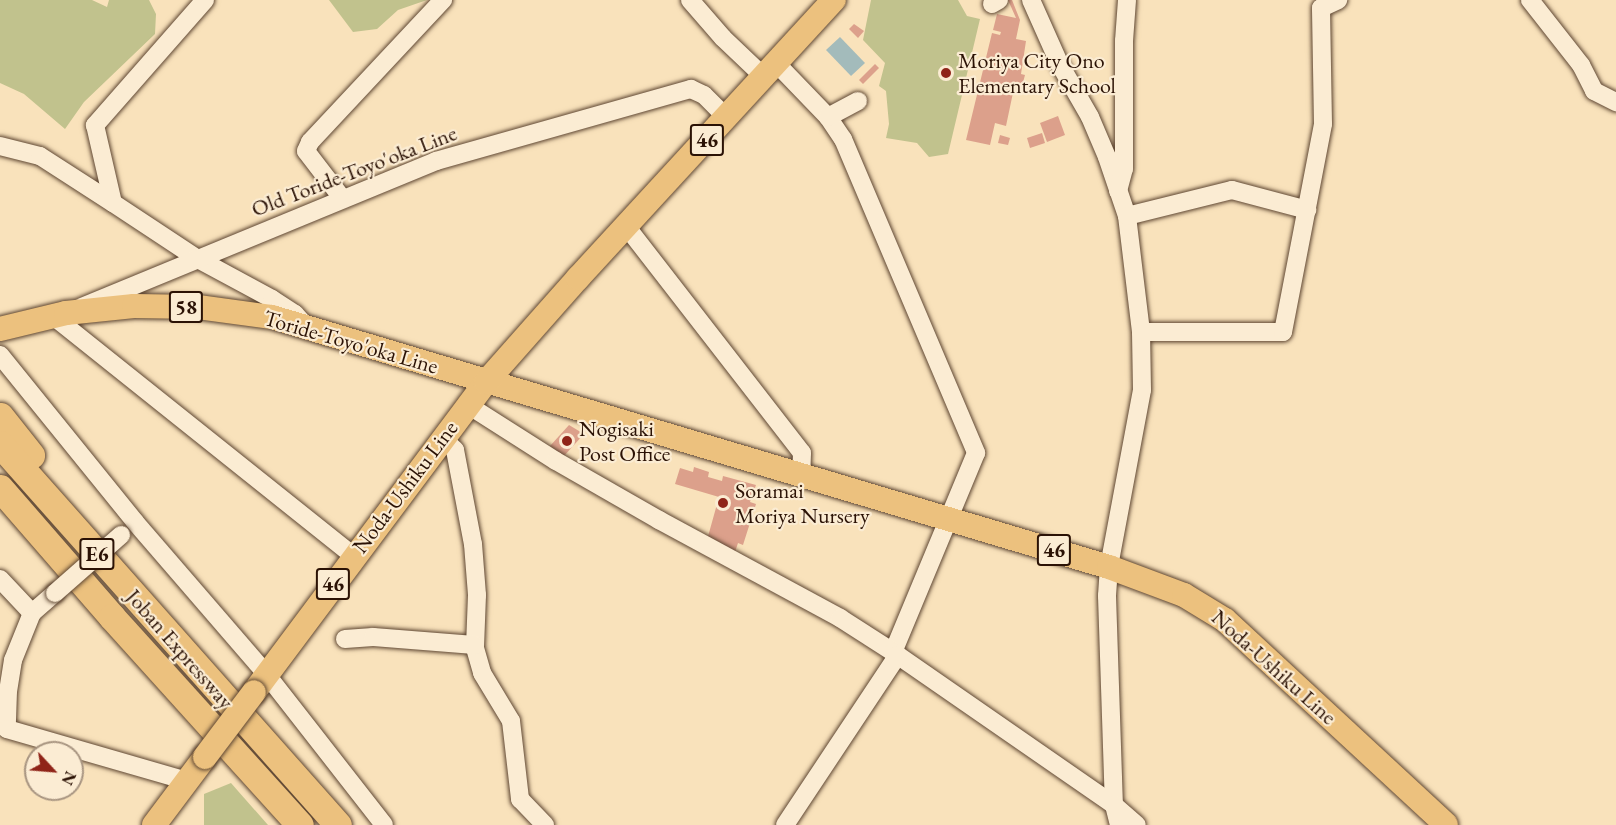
<!DOCTYPE html>
<style>
body{margin:0}
#map{position:relative;width:1616px;height:825px;overflow:hidden;background:#f9e2bb;font-family:"EB Garamond",serif}
div>[style]{position:absolute}
.green>*{inset:0;background:#c1c28d}
.water>*{inset:0;background:#a3bbbb}
.building>*{inset:0;background:#dca08b}
.roads{filter:drop-shadow(0 0 2px #5e4632) drop-shadow(0 0 2px #5e4632)}
.minor>*{height:18px;margin:-9px;padding:0 9px;transform-origin:9px;border-radius:9px;background:#fbecd3}
.major>*{height:24px;margin:-12px;padding:0 12px;transform-origin:12px;border-radius:12px;background:#ecc17e}
.highway>*{height:27px;margin:-13.5px;padding:0 13.5px;transform-origin:13.5px;border-radius:13.5px;background:#ecc17e}
.bridges{filter:drop-shadow(0 0 2px #5e4632) drop-shadow(0 0 2px #5e4632)}
.minor-bridge>*{height:18px;margin:-9px;padding:0 9px;transform-origin:9px;border-radius:9px;background:#fbecd3}
.major-bridge>*{height:24px;margin:-12px;padding:0 12px;transform-origin:12px;border-radius:12px;background:#ecc17e}
.dots>*{width:16px;height:16px;translate:-50% -50%;box-sizing:border-box;border:3px solid #fbecd3;border-radius:50%}
span{translate:-50% -50%;white-space:nowrap;text-align:center;line-height:1.15;-webkit-text-stroke:4.5px #fbecd3;paint-order:stroke}
.shield-label span{padding:2px 4px;background:#fbecd3;border:2px solid;border-radius:4px;-webkit-text-stroke-width:0}
.shield-label{font-size:21px;color:#2b1205;font-weight:700}
.poi-label{font-size:22px;color:#2b1205}
.left{translate:0 -50%;text-align:left}
.street-label{font-size:22px;color:#2b1205}
.north{position:absolute;left:24px;top:741px;width:60px;height:60px;box-sizing:border-box;background:#fbecd3;border:2px solid #a89581;border-radius:50%;rotate:116deg;font-size:16px;font-weight:700;line-height:24px;text-align:center;color:#2b1205}
.north::after{content:'';display:block;margin:auto;width:21px;height:27px;background:#8f2418;clip-path:polygon(50% 0,100% 100%,50% 72%,0 100%)}
</style>
<div id="map">
<div class="green">
<i style="clip-path:polygon(0 0,92px 0,107px 7px,109px 0,149px 0,156px 14px,155px 34px,84px 102px,65px 129px,24px 94px,0 83px)"></i>
<i style="clip-path:polygon(329px 0,427px 0,398px 10px,377px 29px,353px 32px)"></i>
<i style="clip-path:polygon(871px 0,958px 0,967px 16px,980px 19px,948px 154px,929px 157px,917px 143px,886px 138px,889px 124px,886px 91px,879px 86px,885px 63px,863px 40px)"></i>
<i style="clip-path:polygon(231px 783px,268px 825px,204px 825px,204px 794px)"></i>
</div>
<div class="water">
<i style="clip-path:polygon(840px 37px,865px 63px,851px 76px,826px 50px)"></i>
</div>
<div class="building">
<i style="clip-path:polygon(1008px 0,1012px 0,1020px 20px,1016px 39px,1026px 41px,1021px 74px,1025px 75px,1021px 90px,1014px 88px,1006px 126px,995px 123px,990px 145px,966px 140px,992px 33px,1000px 35px,1001px 32px,993px 30px,997px 14px,1016px 18px)"></i>
<i style="clip-path:polygon(854px 24px,864px 31px,858px 38px,849px 29px)"></i>
<i style="clip-path:polygon(875px 64px,879px 68px,863px 84px,859px 80px)"></i>
<i style="clip-path:polygon(1058px 116px,1065px 135px,1047px 142px,1040px 123px)"></i>
<i style="clip-path:polygon(1042px 133px,1045px 143px,1030px 148px,1027px 138px)"></i>
<i style="clip-path:polygon(1000px 135px,1010px 138px,1008px 145px,998px 143px)"></i>
<i style="clip-path:polygon(569px 425px,584px 434px,563px 457px,550px 446px)"></i>
<i style="clip-path:polygon(694px 467px,709px 472px,708px 477px,722px 481px,723px 476px,756px 485px,750px 502px,756px 504px,743px 545px,738px 543px,734px 555px,707px 540px,719px 497px,675px 484px,680px 468px,693px 472px)"></i>
</div>
<div class="roads">
<div class="minor">
<i style="left:205px;top:0;width:167px;rotate:131.3deg"></i>
<i style="left:95px;top:125px;width:80px;rotate:77deg"></i>
<i style="left:113px;top:203px;width:102px;rotate:33.4deg"></i>
<i style="left:198px;top:259px;width:84px;rotate:28.4deg"></i>
<i style="left:272px;top:299px;width:27px;rotate:33deg"></i>
<i style="left:295px;top:314px;width:15px;rotate:48deg"></i>
<i style="left:690px;top:0;width:50px;rotate:49deg"></i>
<i style="left:723px;top:38px;width:57px;rotate:43.6deg"></i>
<i style="left:1031px;top:0;width:69px;rotate:66deg"></i>
<i style="left:1059px;top:63px;width:62px;rotate:60.1deg"></i>
<i style="left:1090px;top:117px;width:43px;rotate:67deg"></i>
<i style="left:1107px;top:157px;width:62px;rotate:71.3deg"></i>
<i style="left:1127px;top:216px;width:117px;rotate:83.1deg"></i>
<i style="left:1141px;top:332px;width:58px;rotate:89deg"></i>
<i style="left:1142px;top:390px;width:180px;rotate:100.6deg"></i>
<i style="left:1109px;top:567px;width:29px;rotate:94deg"></i>
<i style="left:1107px;top:596px;width:209px;rotate:88.1deg"></i>
<i style="left:1114px;top:805px;width:21px;rotate:76deg"></i>
<i style="left:1530px;top:0;width:83px;rotate:51.9deg"></i>
<i style="left:1581px;top:65px;width:29px;rotate:63deg"></i>
<i style="left:1594px;top:91px;width:25px;rotate:27deg"></i>
<i style="left:992px;top:4px;width:8px;rotate:-30deg"></i>
<i style="left:776px;top:63px;width:75px;rotate:46.1deg"></i>
<i style="left:828px;top:117px;width:27px;rotate:56deg"></i>
<i style="left:843px;top:139px;width:341px;rotate:67deg"></i>
<i style="left:976px;top:453px;width:216px;rotate:112.6deg"></i>
<i style="left:828px;top:117px;width:34px;rotate:-28deg"></i>
<i style="left:0;top:146px;width:41px;rotate:14deg"></i>
<i style="left:40px;top:156px;width:87px;rotate:32.8deg"></i>
<i style="left:1118px;top:191px;width:23px;rotate:-75deg"></i>
<i style="left:1124px;top:169px;width:128px;rotate:-90deg"></i>
<i style="left:1124px;top:41px;width:41px;rotate:-85.8deg"></i>
<i style="left:342px;top:198px;width:59px;rotate:-127.5deg"></i>
<i style="left:306px;top:151px;width:10px;rotate:-66deg"></i>
<i style="left:310px;top:142px;width:195px;rotate:-46.9deg"></i>
<i style="left:1127px;top:216px;width:108px;rotate:-13.9deg"></i>
<i style="left:1232px;top:190px;width:78px;rotate:14.9deg"></i>
<i style="left:626px;top:226px;width:287px;rotate:52.2deg"></i>
<i style="left:802px;top:453px;width:23px;rotate:92deg"></i>
<i style="left:82px;top:307px;width:383px;rotate:-22.4deg"></i>
<i style="left:436px;top:161px;width:265px;rotate:-15.8deg"></i>
<i style="left:691px;top:89px;width:14px;rotate:25deg"></i>
<i style="left:704px;top:95px;width:33px;rotate:45deg"></i>
<i style="left:53px;top:316px;width:385px;rotate:38.6deg"></i>
<i style="left:1141px;top:332px;width:142px"></i>
<i style="left:1283px;top:332px;width:212px;rotate:-79.1deg"></i>
<i style="left:1323px;top:124px;width:116px;rotate:-91deg"></i>
<i style="left:1321px;top:8px;width:19px;rotate:-25deg"></i>
<i style="left:0;top:355px;width:215px;rotate:51deg"></i>
<i style="left:135px;top:522px;width:202px;rotate:49.2deg"></i>
<i style="left:267px;top:675px;width:190px;rotate:52deg"></i>
<i style="left:468px;top:405px;width:104px;rotate:32.5deg"></i>
<i style="left:556px;top:461px;width:119px;rotate:29.8deg"></i>
<i style="left:659px;top:520px;width:206px;rotate:28.4deg"></i>
<i style="left:840px;top:618px;width:63px;rotate:32.7deg"></i>
<i style="left:893px;top:652px;width:269px;rotate:34.7deg"></i>
<i style="left:1114px;top:805px;width:30px;rotate:41deg"></i>
<i style="left:443px;top:438px;width:17px;rotate:45deg"></i>
<i style="left:455px;top:450px;width:96px;rotate:79.2deg"></i>
<i style="left:473px;top:544px;width:51px;rotate:85.5deg"></i>
<i style="left:477px;top:595px;width:53px;rotate:92.2deg"></i>
<i style="left:475px;top:648px;width:26px;rotate:74deg"></i>
<i style="left:482px;top:673px;width:56px;rotate:58.9deg"></i>
<i style="left:511px;top:721px;width:79px;rotate:83.4deg"></i>
<i style="left:520px;top:799px;width:36px;rotate:46deg"></i>
<i style="left:0;top:579px;width:47px;rotate:46.7deg"></i>
<i style="left:32px;top:613px;width:51px;rotate:112deg"></i>
<i style="left:13px;top:660px;width:31px;rotate:99deg"></i>
<i style="left:8px;top:691px;width:38px;rotate:92deg"></i>
<i style="left:7px;top:729px;width:187px;rotate:16.1deg"></i>
<i style="left:32px;top:613px;width:30px;rotate:-41deg"></i>
<i style="left:345px;top:639px;width:28px;rotate:-4deg"></i>
<i style="left:373px;top:637px;width:102px;rotate:4.5deg"></i>
<i style="left:785px;top:825px;width:204px;rotate:-56.4deg"></i>
</div>
<div class="major">
<i style="left:0;top:329px;width:68px;rotate:-13.6deg"></i>
<i style="left:66px;top:313px;width:68px;rotate:-5.9deg"></i>
<i style="left:134px;top:306px;width:64px;rotate:0.9deg"></i>
<i style="left:198px;top:307px;width:75px;rotate:7.7deg"></i>
<i style="left:272px;top:317px;width:874px;rotate:16.63deg"></i>
<i style="left:1109px;top:567px;width:80px;rotate:20.5deg"></i>
<i style="left:1184px;top:595px;width:48px;rotate:31.4deg"></i>
<i style="left:1225px;top:620px;width:301px;rotate:42.8deg"></i>
<i style="left:254px;top:692px;width:387px;rotate:-53.2deg"></i>
<i style="left:486px;top:382px;width:139px;rotate:-48.5deg"></i>
<i style="left:578px;top:278px;width:378px;rotate:-47.4deg"></i>
<i style="left:154px;top:825px;width:85px;rotate:-53.1deg"></i>
</div>
<div class="highway">
<i style="left:0;top:416px;width:50px;rotate:51.5deg"></i>
<i style="left:0;top:444px;width:509px;rotate:48.42deg"></i>
<i style="left:0;top:488px;width:171px;rotate:49deg"></i>
<i style="left:112px;top:617px;width:280px;rotate:47.9deg"></i>
</div>
</div>
<div class="bridges">
<div class="minor-bridge">
<i style="left:55px;top:593px;width:88px;rotate:-41.3deg"></i>
</div>
<div class="major-bridge">
<i style="left:205px;top:757px;width:81px;rotate:-53deg"></i>
</div>
</div>
<div class="dots">
<i style="left:946px;top:73px;background:#8f2418"></i>
<i style="left:567px;top:441px;background:#8f2418"></i>
<i style="left:723px;top:503px;background:#8f2418"></i>
</div>
<div class="shield-label">
<span style="left:707px;top:140px">46</span>
<span style="left:186px;top:307px">58</span>
<span style="left:1054px;top:550px">46</span>
<span style="left:97px;top:554px">E6</span>
<span style="left:333px;top:584px">46</span>
</div>
<div class="poi-label">
<span class="left" style="left:958px;top:73px">Moriya City Ono<br>Elementary School</span>
<span class="left" style="left:579px;top:441px">Nogisaki<br>Post Office</span>
<span class="left" style="left:735px;top:503px">Soramai<br>Moriya Nursery</span>
</div>
<div class="street-label">
<span style="left:354px;top:171px;rotate:-21deg">Old Toride-Toyo'oka Line</span>
<span style="left:351px;top:342px;rotate:16deg">Toride-Toyo'oka Line</span>
<span style="left:405px;top:487px;rotate:-53deg">Noda-Ushiku Line</span>
<span style="left:180px;top:649px;rotate:49deg">Joban Expressway</span>
<span style="left:1274px;top:667px;rotate:42deg">Noda-Ushiku Line</span>
</div>
<div class="north">N</div>
</div>
